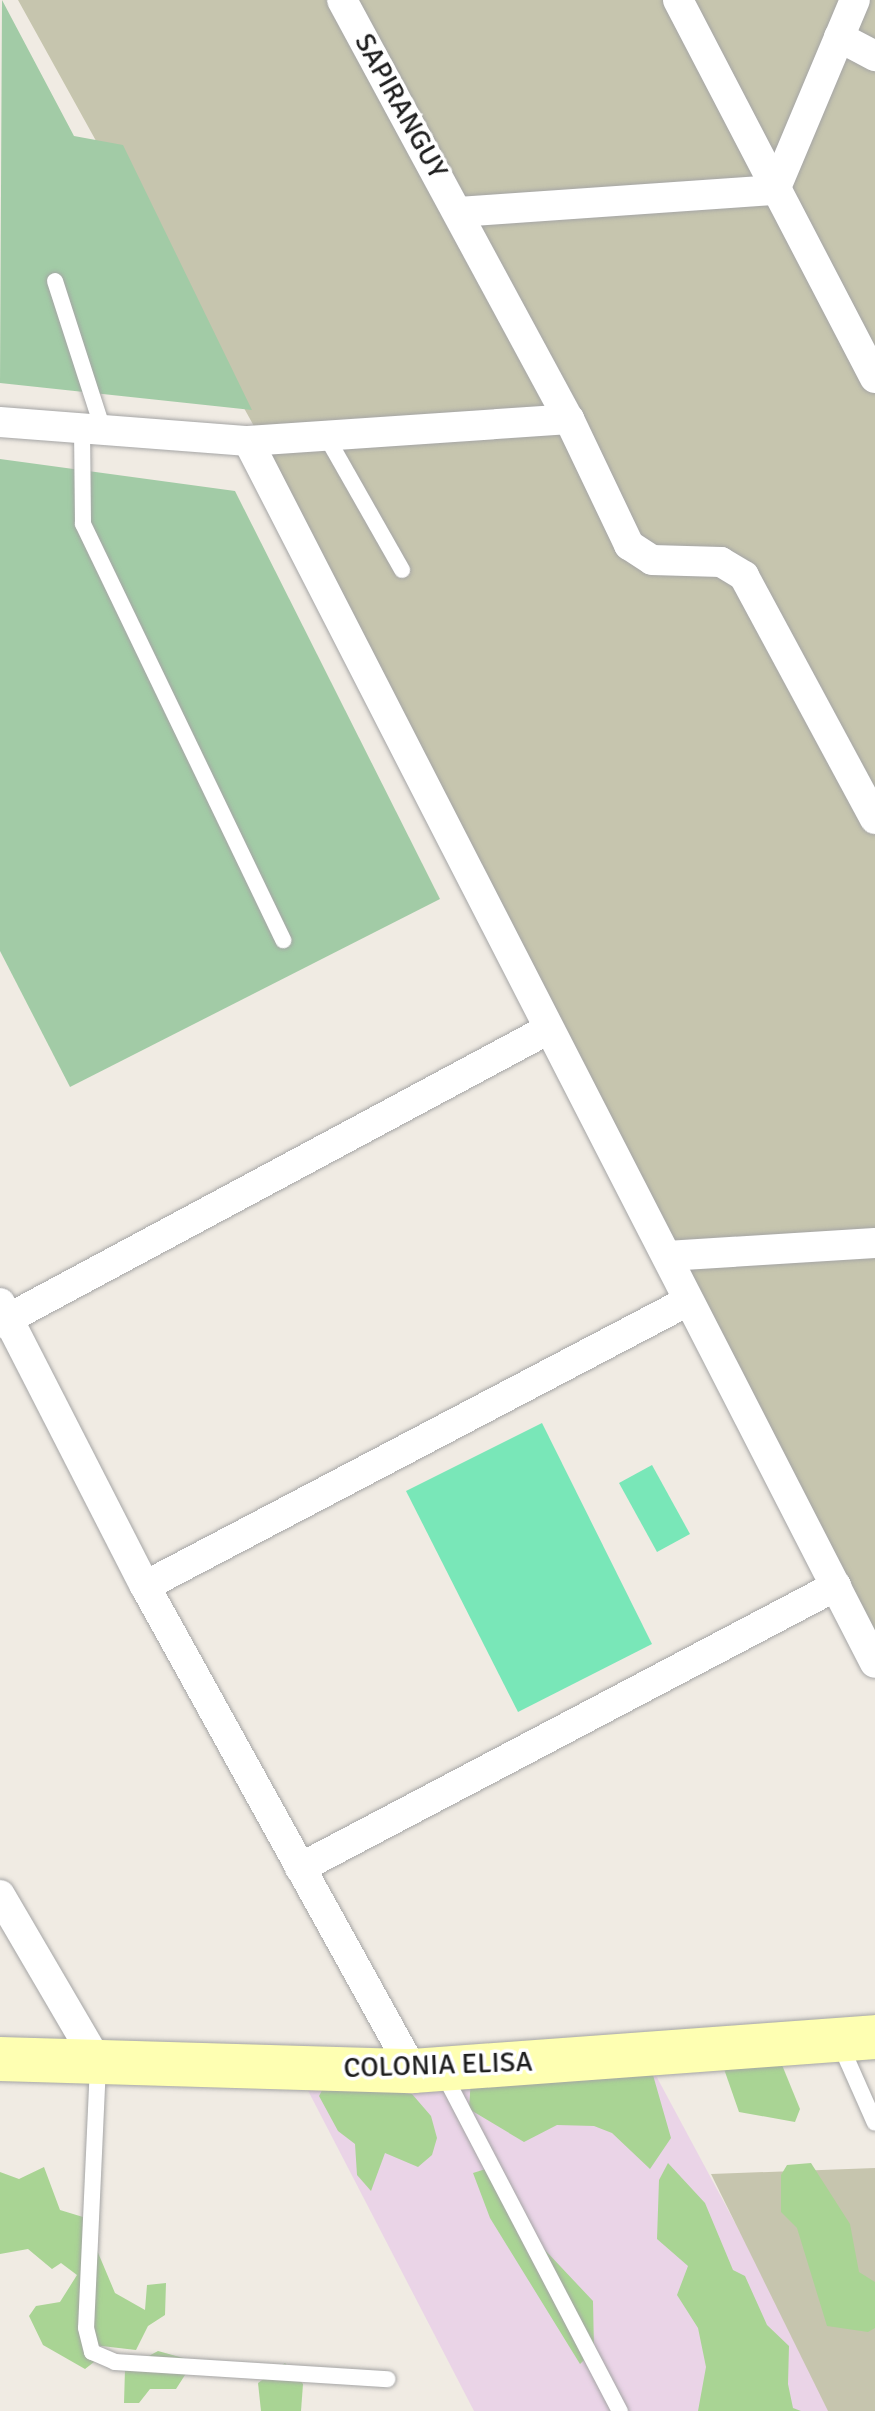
<!DOCTYPE html>
<style>
body{margin:0}
#map{position:relative;width:875px;height:2411px;overflow:hidden;background:#f0ebe3;font-family:Signika,sans-serif}
div>[style]{position:absolute}
.industrial>*{inset:0;background:#ead4e7}
.construction>*{inset:0;background:#c6c5ae}
.forest>*{inset:0;background:#a9d494}
.cemetery>*{inset:0;background:#a2cba6}
.pitch>*{inset:0;background:#79e7b8}
.roads{filter:drop-shadow(0 0 2px #a5a5a5) drop-shadow(0 0 2px #a5a5a5)}
.lane>*{height:16px;margin:-8px;padding:0 8px;transform-origin:8px;border-radius:8px;background:#fff}
.street>*{height:30px;margin:-15px;padding:0 15px;transform-origin:15px;border-radius:15px;background:#fff}
.secondary>*{height:44px;margin:-22px;padding:0 22px;transform-origin:22px;border-radius:22px;background:#feffb2}
span{translate:-50% -50%;white-space:nowrap;text-align:center;line-height:1.15;-webkit-text-stroke:7px #fff;paint-order:stroke}
.street-label{font-size:28px;color:#1e1e1e}
</style>
<div id="map">
<div class="industrial">
<i style="clip-path:polygon(653px 2070px,836px 2411px,474px 2411px,302px 2079px)"></i>
</div>
<div class="construction">
<i style="clip-path:polygon(18px 0,875px 0,875px 1642px,270px 455px)"></i>
<i style="clip-path:polygon(875px 2168px,875px 2411px,828px 2411px,711px 2174px)"></i>
</div>
<div class="forest">
<i style="clip-path:polygon(780px 2060px,800px 2109px,795px 2122px,739px 2112px,724px 2069px)"></i>
<i style="clip-path:polygon(649px 2061px,671px 2138px,650px 2169px,612px 2133px,594px 2126px,557px 2125px,524px 2142px,469px 2109px,471px 2078px)"></i>
<i style="clip-path:polygon(326px 2083px,412px 2094px,431px 2116px,437px 2138px,432px 2155px,418px 2167px,385px 2153px,371px 2191px,357px 2175px,355px 2144px,338px 2131px,319px 2096px)"></i>
<i style="clip-path:polygon(668px 2163px,705px 2203px,733px 2270px,745px 2276px,767px 2325px,789px 2346px,788px 2384px,793px 2408px,801px 2411px,698px 2411px,706px 2367px,698px 2328px,677px 2295px,688px 2266px,657px 2239px,659px 2180px)"></i>
<i style="clip-path:polygon(811px 2163px,850px 2224px,859px 2272px,875px 2282px,875px 2328px,868px 2332px,827px 2326px,797px 2228px,781px 2212px,781px 2175px,787px 2165px)"></i>
<i style="clip-path:polygon(44px 2167px,60px 2210px,83px 2217px,115px 2293px,145px 2310px,147px 2285px,166px 2283px,165px 2315px,148px 2326px,136px 2350px,93px 2345px,94px 2362px,85px 2369px,43px 2345px,29px 2316px,36px 2306px,60px 2302px,77px 2275px,61px 2263px,52px 2269px,28px 2249px,0 2254px,0 2172px,19px 2179px)"></i>
<i style="clip-path:polygon(492px 2167px,528px 2232px,593px 2301px,594px 2350px,580px 2364px,490px 2218px,473px 2173px)"></i>
<i style="clip-path:polygon(158px 2351px,194px 2361px,176px 2389px,150px 2389px,139px 2403px,124px 2403px,125px 2369px)"></i>
<i style="clip-path:polygon(285px 2363px,303px 2384px,301px 2411px,261px 2411px,258px 2383px)"></i>
</div>
<div class="cemetery">
<i style="clip-path:polygon(2px 0,74px 136px,123px 145px,252px 410px,0 383px)"></i>
<i style="clip-path:polygon(0 459px,235px 491px,440px 899px,70px 1087px,0 951px)"></i>
</div>
<div class="pitch">
<i style="clip-path:polygon(542px 1423px,652px 1644px,518px 1712px,406px 1491px)"></i>
<i style="clip-path:polygon(652px 1465px,690px 1534px,657px 1552px,619px 1483px)"></i>
</div>
<div class="roads">
<div class="lane">
<i style="left:55px;top:281px;width:157px;rotate:72.1deg"></i>
<i style="left:82px;top:428px;width:96px;rotate:89.4deg"></i>
<i style="left:83px;top:524px;width:462px;rotate:64.3deg"></i>
<i style="left:326px;top:436px;width:154px;rotate:60.4deg"></i>
<i style="left:840px;top:2044px;width:86px;rotate:66.1deg"></i>
<i style="left:98px;top:2065px;width:263px;rotate:92.6deg"></i>
<i style="left:86px;top:2328px;width:25px;rotate:76deg"></i>
<i style="left:92px;top:2352px;width:25px;rotate:23deg"></i>
<i style="left:115px;top:2362px;width:273px;rotate:3.6deg"></i>
<i style="left:442px;top:2071px;width:384px;rotate:62.4deg"></i>
</div>
<div class="street">
<i style="left:342px;top:0;width:477px;rotate:61.6deg"></i>
<i style="left:569px;top:419px;width:140px;rotate:64.5deg"></i>
<i style="left:629px;top:545px;width:27px;rotate:33deg"></i>
<i style="left:652px;top:560px;width:69px;rotate:1.7deg"></i>
<i style="left:721px;top:562px;width:27px;rotate:31deg"></i>
<i style="left:744px;top:576px;width:276px;rotate:61.7deg"></i>
<i style="left:678px;top:0;width:426px;rotate:62.5deg"></i>
<i style="left:839px;top:37px;width:41px;rotate:27.8deg"></i>
<i style="left:775px;top:190px;width:206px;rotate:-67.2deg"></i>
<i style="left:459px;top:212px;width:317px;rotate:-4deg"></i>
<i style="left:0;top:422px;width:249px;rotate:4.4deg"></i>
<i style="left:248px;top:441px;width:322px;rotate:-3.9deg"></i>
<i style="left:248px;top:441px;width:1373px;rotate:62.84deg"></i>
<i style="left:667px;top:1256px;width:208px;rotate:-3.6deg"></i>
<i style="left:0;top:1303px;width:318px;rotate:62.9deg"></i>
<i style="left:145px;top:1586px;width:554px;rotate:61.08deg"></i>
<i style="left:0;top:1323px;width:621px;rotate:-28.18deg"></i>
<i style="left:145px;top:1586px;width:613px;rotate:-27.69deg"></i>
<i style="left:300px;top:1868px;width:606px;rotate:-27.75deg"></i>
<i style="left:0;top:1895px;width:194px;rotate:59.7deg"></i>
</div>
<div class="secondary">
<i style="left:0;top:2059px;width:413px;rotate:1.7deg"></i>
<i style="left:413px;top:2071px;width:463px;rotate:-4.2deg"></i>
</div>
</div>
<div class="street-label">
<span style="left:401px;top:106px;rotate:61deg">SAPIRANGUY</span>
<span style="left:438px;top:2065px;rotate:-2deg">COLONIA ELISA</span>
</div>
</div>
